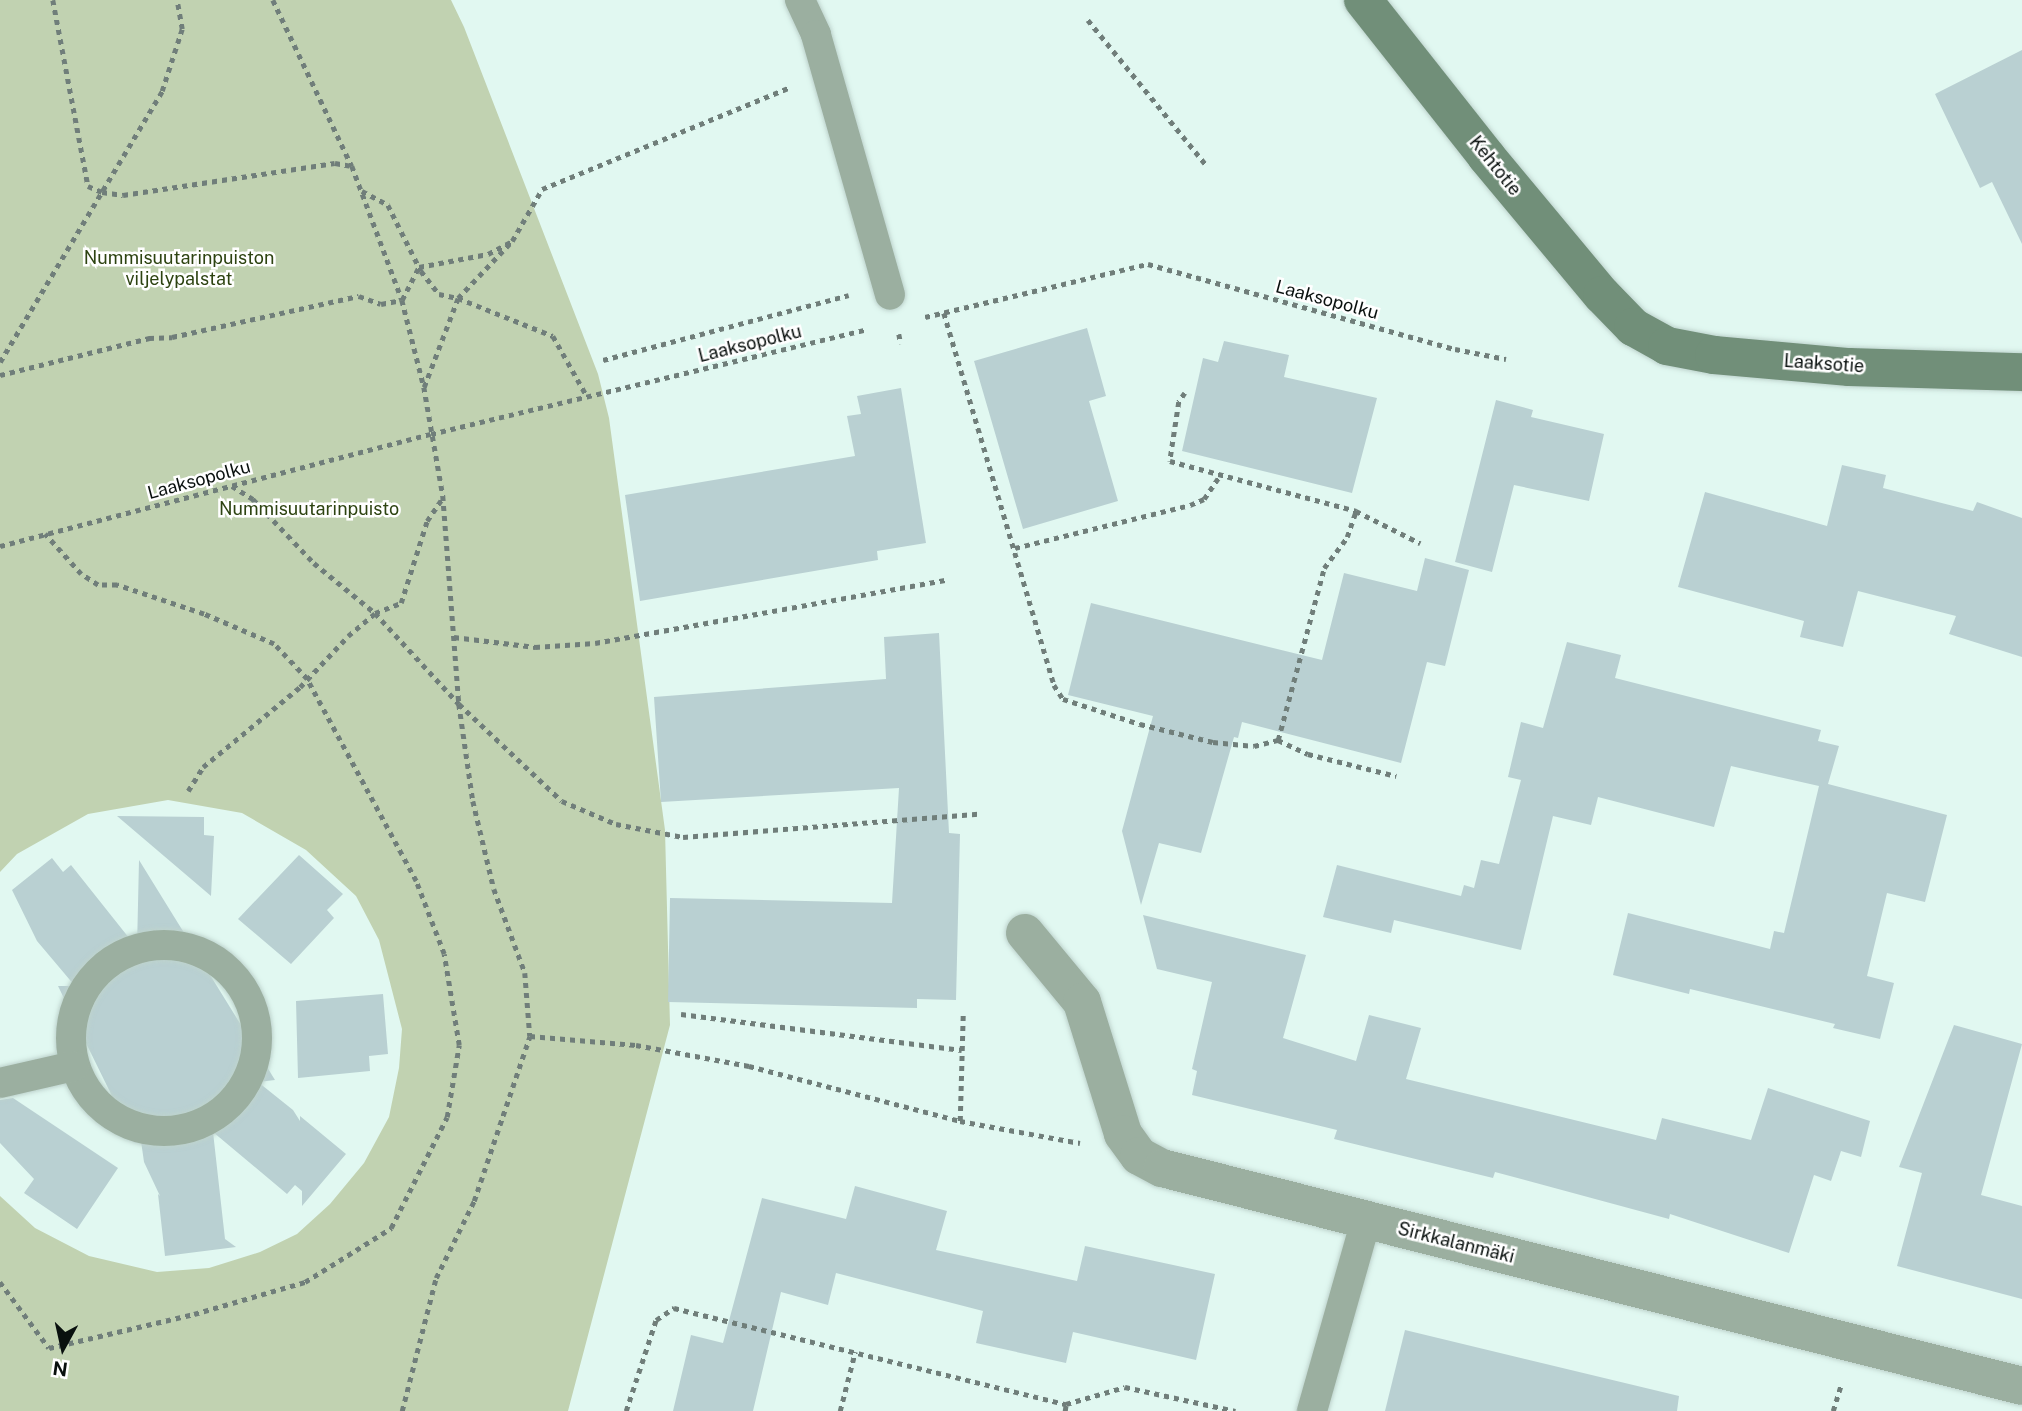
<!DOCTYPE html>
<meta charset="utf-8">
<style>
body{margin:0}
#map{position:relative;width:2022px;height:1411px;overflow:hidden;background:#e1f8f1;font-family:"Public Sans",sans-serif}
div>[style]{position:absolute}
.green>*{inset:0;background:#c1d2b1}
.building>*{inset:0;background:#b9d0d2}
.path>*{height:4.5px;margin-top:-2.25px;transform-origin:0;background:repeating-linear-gradient(90deg,#707e7a 0 5px,transparent 0 10px)}
.roads{filter:drop-shadow(0 0 2px #bed3cd) drop-shadow(0 0 2px #bed3cd)}
.lane>*{height:30px;margin:-15px;padding:0 15px;transform-origin:15px;border-radius:15px;background:#9bafa0}
.lane>.ring{margin:-15px;padding:0;box-sizing:content-box;background:none;border:30px solid #9bafa0;border-radius:50%}
.street>*{height:38px;margin:-19px;padding:0 19px;transform-origin:19px;border-radius:19px;background:#9bafa0}
.secondary>*{height:38px;margin:-19px;padding:0 19px;transform-origin:19px;border-radius:19px;background:#718f79}
span{translate:-50% -50%;white-space:nowrap;text-align:center;line-height:1.15;-webkit-text-stroke:5px #fff;paint-order:stroke}
.street-label{font-size:18px;color:#09100e}
.park-label{font-size:18px;color:#2d4311}
.north{position:absolute;left:28px;top:1313px;width:70px;height:70px;-webkit-text-stroke:5px #fff;paint-order:stroke;rotate:188deg;font-size:19px;font-weight:700;line-height:28px;text-align:center;color:#09100e}
.north::after{content:'';display:block;margin:auto;width:24px;height:32px;background:#09100e;clip-path:polygon(50% 0,100% 100%,50% 72%,0 100%)}
</style>
<div id="map">
<div class="green">
<i style="clip-path:polygon(0 0,451px 0,464px 27px,598px 374px,609px 418px,665px 830px,670px 1025px,568px 1411px,0 1411px,0 1196px,35px 1228px,89px 1256px,157px 1272px,209px 1268px,260px 1252px,297px 1234px,330px 1204px,364px 1163px,389px 1117px,399px 1068px,402px 1029px,379px 940px,356px 896px,306px 850px,242px 813px,168px 800px,88px 814px,17px 854px,0 872px)"></i>
</div>
<div class="building">
<i style="clip-path:polygon(2022px 50px,2022px 244px,1992px 182px,1980px 188px,1935px 94px)"></i>
<i style="clip-path:polygon(1087px 328px,1106px 396px,1089px 401px,1118px 501px,1023px 529px,974px 361px)"></i>
<i style="clip-path:polygon(1224px 341px,1289px 355px,1284px 377px,1377px 398px,1352px 493px,1182px 451px,1203px 358px,1218px 362px)"></i>
<i style="clip-path:polygon(901px 388px,926px 543px,877px 551px,878px 560px,640px 601px,625px 495px,855px 456px,847px 416px,861px 414px,857px 396px)"></i>
<i style="clip-path:polygon(1496px 400px,1533px 410px,1531px 417px,1604px 434px,1589px 501px,1514px 485px,1492px 572px,1455px 562px)"></i>
<i style="clip-path:polygon(1842px 465px,1886px 475px,1883px 488px,1973px 511px,1977px 502px,2022px 518px,2022px 657px,1949px 634px,1956px 616px,1858px 591px,1843px 647px,1800px 637px,1804px 621px,1678px 587px,1705px 492px,1827px 526px)"></i>
<i style="clip-path:polygon(1425px 558px,1469px 570px,1445px 666px,1427px 662px,1401px 763px,1242px 722px,1238px 738px,1234px 737px,1201px 853px,1159px 843px,1141px 905px,1122px 831px,1153px 716px,1068px 695px,1091px 603px,1322px 660px,1344px 573px,1417px 591px)"></i>
<i style="clip-path:polygon(939px 633px,949px 833px,960px 834px,956px 1000px,917px 999px,917px 1008px,668px 1002px,670px 898px,892px 903px,899px 788px,661px 802px,654px 697px,886px 679px,884px 637px)"></i>
<i style="clip-path:polygon(1567px 642px,1621px 655px,1615px 678px,1821px 730px,1818px 741px,1839px 746px,1828px 784px,1947px 815px,1925px 902px,1887px 893px,1867px 976px,1894px 983px,1880px 1039px,1833px 1028px,1835px 1024px,1690px 989px,1689px 994px,1613px 975px,1628px 913px,1770px 949px,1774px 931px,1784px 933px,1819px 786px,1731px 766px,1714px 827px,1598px 797px,1591px 825px,1553px 816px,1521px 950px,1394px 920px,1391px 933px,1323px 917px,1337px 865px,1461px 896px,1464px 885px,1474px 888px,1481px 860px,1499px 864px,1521px 780px,1508px 777px,1521px 722px,1543px 728px)"></i>
<i style="clip-path:polygon(117px 816px,204px 817px,204px 835px,214px 836px,211px 896px)"></i>
<i style="clip-path:polygon(299px 855px,343px 894px,327px 910px,334px 918px,291px 964px,238px 919px)"></i>
<i style="clip-path:polygon(52px 858px,63px 872px,71px 865px,137px 948px,139px 860px,275px 1080px,258px 1082px,293px 1110px,300px 1121px,300px 1116px,346px 1154px,302px 1206px,302px 1191px,295px 1185px,287px 1194px,213px 1132px,225px 1239px,236px 1247px,165px 1256px,158px 1194px,160px 1196px,144px 1162px,140px 1134px,135px 1143px,58px 986px,75px 986px,37px 941px,12px 890px)"></i>
<i style="clip-path:polygon(1143px 915px,1306px 955px,1283px 1038px,1356px 1061px,1369px 1015px,1421px 1028px,1406px 1079px,1656px 1140px,1662px 1118px,1751px 1140px,1768px 1088px,1870px 1121px,1861px 1157px,1841px 1151px,1831px 1181px,1814px 1175px,1789px 1253px,1670px 1214px,1669px 1219px,1495px 1172px,1493px 1178px,1334px 1139px,1337px 1130px,1192px 1095px,1197px 1071px,1192px 1069px,1212px 982px,1157px 969px)"></i>
<i style="clip-path:polygon(383px 994px,388px 1054px,369px 1056px,370px 1071px,298px 1078px,296px 1001px)"></i>
<i style="clip-path:polygon(1954px 1025px,2022px 1044px,1981px 1195px,2022px 1206px,2022px 1299px,1897px 1266px,1922px 1173px,1899px 1167px)"></i>
<i style="clip-path:polygon(13px 1098px,118px 1168px,77px 1229px,24px 1193px,34px 1179px,0 1143px,0 1100px)"></i>
<i style="clip-path:polygon(855px 1186px,947px 1211px,936px 1250px,1077px 1281px,1085px 1246px,1215px 1274px,1196px 1360px,1073px 1332px,1066px 1363px,976px 1343px,983px 1311px,836px 1273px,828px 1305px,781px 1292px,753px 1411px,673px 1411px,691px 1335px,723px 1343px,762px 1198px,846px 1219px)"></i>
<i style="clip-path:polygon(1405px 1330px,1679px 1396px,1677px 1411px,1385px 1411px)"></i>
</div>
<div class="path">
<i style="left:53px;top:0;width:189px;rotate:79.3deg"></i>
<i style="left:88px;top:186px;width:15px;rotate:23deg"></i>
<i style="left:102px;top:192px;width:21px;rotate:8deg"></i>
<i style="left:123px;top:195px;width:214px;rotate:-8.6deg"></i>
<i style="left:335px;top:163px;width:17px;rotate:10deg"></i>
<i style="left:273px;top:0;width:184px;rotate:64.6deg"></i>
<i style="left:352px;top:166px;width:143px;rotate:69.5deg"></i>
<i style="left:402px;top:300px;width:90px;rotate:75.8deg"></i>
<i style="left:424px;top:387px;width:111px;rotate:80.1deg"></i>
<i style="left:443px;top:496px;width:209px;rotate:85.6deg"></i>
<i style="left:459px;top:704px;width:98px;rotate:81.8deg"></i>
<i style="left:473px;top:801px;width:90px;rotate:76.6deg"></i>
<i style="left:494px;top:889px;width:90px;rotate:69.7deg"></i>
<i style="left:525px;top:973px;width:63px;rotate:85.5deg"></i>
<i style="left:1088px;top:20px;width:188px;rotate:50.8deg"></i>
<i style="left:362px;top:191px;width:30px;rotate:28deg"></i>
<i style="left:388px;top:205px;width:74px;rotate:63.4deg"></i>
<i style="left:421px;top:271px;width:29px;rotate:52deg"></i>
<i style="left:439px;top:294px;width:19px;rotate:12deg"></i>
<i style="left:458px;top:298px;width:102px;rotate:21.8deg"></i>
<i style="left:553px;top:336px;width:69px;rotate:60.5deg"></i>
<i style="left:944px;top:313px;width:388px;rotate:73.5deg"></i>
<i style="left:1054px;top:685px;width:17px;rotate:57deg"></i>
<i style="left:1063px;top:699px;width:81px;rotate:18deg"></i>
<i style="left:1140px;top:724px;width:75px;rotate:13.9deg"></i>
<i style="left:1213px;top:742px;width:41px;rotate:5.6deg"></i>
<i style="left:1254px;top:746px;width:25px;rotate:-14deg"></i>
<i style="left:1278px;top:740px;width:178px;rotate:-75deg"></i>
<i style="left:1324px;top:568px;width:39px;rotate:-53deg"></i>
<i style="left:1347px;top:537px;width:28px;rotate:-71deg"></i>
<i style="left:925px;top:317px;width:229px;rotate:-13.4deg"></i>
<i style="left:1148px;top:264px;width:319px;rotate:15.5deg"></i>
<i style="left:1455px;top:349px;width:52px;rotate:11.1deg"></i>
<i style="left:899px;top:334px;width:10px;rotate:79deg"></i>
<i style="left:603px;top:360px;width:254px;rotate:-14.8deg"></i>
<i style="left:0;top:362px;width:316px;rotate:-59.1deg"></i>
<i style="left:162px;top:91px;width:65px;rotate:-72.1deg"></i>
<i style="left:182px;top:29px;width:29px;rotate:-100deg"></i>
<i style="left:0;top:375px;width:154px;rotate:-13.9deg"></i>
<i style="left:149px;top:338px;width:23px;rotate:-2deg"></i>
<i style="left:172px;top:337px;width:191px;rotate:-12.4deg"></i>
<i style="left:359px;top:296px;width:23px;rotate:20deg"></i>
<i style="left:381px;top:304px;width:21px;rotate:-11deg"></i>
<i style="left:402px;top:300px;width:37px;rotate:-63deg"></i>
<i style="left:419px;top:267px;width:70px;rotate:-10.7deg"></i>
<i style="left:488px;top:254px;width:27px;rotate:-28deg"></i>
<i style="left:424px;top:387px;width:95px;rotate:-69.1deg"></i>
<i style="left:458px;top:298px;width:79px;rotate:-46.5deg"></i>
<i style="left:512px;top:241px;width:60px;rotate:-60deg"></i>
<i style="left:542px;top:189px;width:269px;rotate:-22.3deg"></i>
<i style="left:1185px;top:393px;width:11px;rotate:124deg"></i>
<i style="left:1179px;top:402px;width:60px;rotate:98.7deg"></i>
<i style="left:1170px;top:461px;width:193px;rotate:15deg"></i>
<i style="left:1356px;top:511px;width:72px;rotate:26.6deg"></i>
<i style="left:232px;top:486px;width:25px;rotate:32deg"></i>
<i style="left:253px;top:499px;width:88px;rotate:46.4deg"></i>
<i style="left:314px;top:563px;width:79px;rotate:39.3deg"></i>
<i style="left:375px;top:613px;width:124px;rotate:47.3deg"></i>
<i style="left:459px;top:704px;width:141px;rotate:43.3deg"></i>
<i style="left:562px;top:801px;width:59px;rotate:23.1deg"></i>
<i style="left:616px;top:824px;width:68px;rotate:11deg"></i>
<i style="left:683px;top:837px;width:296px;rotate:-4.5deg"></i>
<i style="left:0;top:546px;width:445px;rotate:-14.6deg"></i>
<i style="left:431px;top:434px;width:449px;rotate:-13.5deg"></i>
<i style="left:1015px;top:548px;width:180px;rotate:-13.8deg"></i>
<i style="left:1190px;top:505px;width:15px;rotate:-23deg"></i>
<i style="left:1204px;top:499px;width:29px;rotate:-56deg"></i>
<i style="left:454px;top:637px;width:82px;rotate:7deg"></i>
<i style="left:535px;top:647px;width:60px;rotate:-3.8deg"></i>
<i style="left:595px;top:643px;width:357px;rotate:-10.2deg"></i>
<i style="left:1278px;top:740px;width:33px;rotate:25deg"></i>
<i style="left:1308px;top:754px;width:91px;rotate:14deg"></i>
<i style="left:188px;top:791px;width:28px;rotate:-58deg"></i>
<i style="left:203px;top:767px;width:126px;rotate:-39.5deg"></i>
<i style="left:300px;top:687px;width:70px;rotate:-46.7deg"></i>
<i style="left:348px;top:636px;width:35px;rotate:-40deg"></i>
<i style="left:375px;top:613px;width:28px;rotate:-21deg"></i>
<i style="left:401px;top:603px;width:86px;rotate:-72.4deg"></i>
<i style="left:427px;top:521px;width:29px;rotate:-56deg"></i>
<i style="left:681px;top:1014px;width:283px;rotate:7.3deg"></i>
<i style="left:960px;top:1121px;width:109px;rotate:-88.4deg"></i>
<i style="left:0;top:1282px;width:82px;rotate:53.4deg"></i>
<i style="left:49px;top:1348px;width:149px;rotate:-13.2deg"></i>
<i style="left:194px;top:1314px;width:116px;rotate:-16.1deg"></i>
<i style="left:305px;top:1282px;width:102px;rotate:-32.1deg"></i>
<i style="left:391px;top:1228px;width:124px;rotate:-63.2deg"></i>
<i style="left:447px;top:1117px;width:73px;rotate:-80.5deg"></i>
<i style="left:459px;top:1045px;width:92px;rotate:-99.4deg"></i>
<i style="left:444px;top:954px;width:78px;rotate:-111deg"></i>
<i style="left:416px;top:881px;width:230px;rotate:-118.4deg"></i>
<i style="left:307px;top:679px;width:48px;rotate:-133.3deg"></i>
<i style="left:274px;top:644px;width:76px;rotate:-156.8deg"></i>
<i style="left:204px;top:614px;width:92px;rotate:-161.6deg"></i>
<i style="left:117px;top:585px;width:19px;rotate:180deg"></i>
<i style="left:98px;top:585px;width:20px;rotate:-147deg"></i>
<i style="left:81px;top:574px;width:54px;rotate:-132deg"></i>
<i style="left:402px;top:1411px;width:137px;rotate:-75.7deg"></i>
<i style="left:436px;top:1278px;width:86px;rotate:-63.7deg"></i>
<i style="left:474px;top:1201px;width:174px;rotate:-71.3deg"></i>
<i style="left:530px;top:1036px;width:106px;rotate:4.9deg"></i>
<i style="left:636px;top:1045px;width:115px;rotate:10.5deg"></i>
<i style="left:749px;top:1066px;width:218px;rotate:14.6deg"></i>
<i style="left:960px;top:1121px;width:122px;rotate:10.4deg"></i>
<i style="left:626px;top:1411px;width:96px;rotate:-71.8deg"></i>
<i style="left:656px;top:1320px;width:22px;rotate:-34deg"></i>
<i style="left:674px;top:1308px;width:404px;rotate:13.8deg"></i>
<i style="left:1066px;top:1404px;width:61px;rotate:-16.1deg"></i>
<i style="left:1125px;top:1387px;width:113px;rotate:12.3deg"></i>
<i style="left:840px;top:1411px;width:61px;rotate:-75.7deg"></i>
<i style="left:1065px;top:1411px;width:7px;rotate:-82deg"></i>
<i style="left:1833px;top:1411px;width:27px;rotate:-73deg"></i>
</div>
<div class="roads">
<div class="lane">
<i style="left:800px;top:0;width:38px;rotate:65deg"></i>
<i style="left:816px;top:35px;width:270px;rotate:74.1deg"></i>
<i class="ring" style="left:71px;top:945px;width:156px;height:156px"></i>
<i style="left:0;top:1083px;width:76px;rotate:-12.9deg"></i>
<i style="left:1312px;top:1411px;width:198px;rotate:-74.2deg"></i>
</div>
<div class="street">
<i style="left:1025px;top:933px;width:89px;rotate:50.4deg"></i>
<i style="left:1082px;top:1002px;width:138px;rotate:72.7deg"></i>
<i style="left:1123px;top:1134px;width:27px;rotate:54deg"></i>
<i style="left:1139px;top:1156px;width:26px;rotate:28deg"></i>
<i style="left:1162px;top:1168px;width:887px;rotate:14.22deg"></i>
</div>
<div class="secondary">
<i style="left:1363px;top:0;width:199px;rotate:51.7deg"></i>
<i style="left:1486px;top:156px;width:181px;rotate:50.2deg"></i>
<i style="left:1602px;top:295px;width:45px;rotate:45.9deg"></i>
<i style="left:1633px;top:327px;width:39px;rotate:29deg"></i>
<i style="left:1667px;top:346px;width:48px;rotate:10.8deg"></i>
<i style="left:1714px;top:355px;width:136px;rotate:5.1deg"></i>
<i style="left:1849px;top:367px;width:173px;rotate:1.7deg"></i>
</div>
</div>
<div class="street-label">
<span style="left:1495px;top:166px;rotate:51deg">Kehtotie</span>
<span style="left:1327px;top:300px;rotate:15deg">Laaksopolku</span>
<span style="left:750px;top:344px;rotate:-14deg">Laaksopolku</span>
<span style="left:1824px;top:364px;rotate:4deg">Laaksotie</span>
<span style="left:199px;top:480px;rotate:-15deg">Laaksopolku</span>
<span style="left:1456px;top:1243px;rotate:14deg">Sirkkalanmäki</span>
</div>
<div class="park-label">
<span style="left:179px;top:269px">Nummisuutarinpuiston<br>viljelypalstat</span>
<span style="left:309px;top:509px">Nummisuutarinpuisto</span>
</div>
<div class="north">N</div>
</div>
